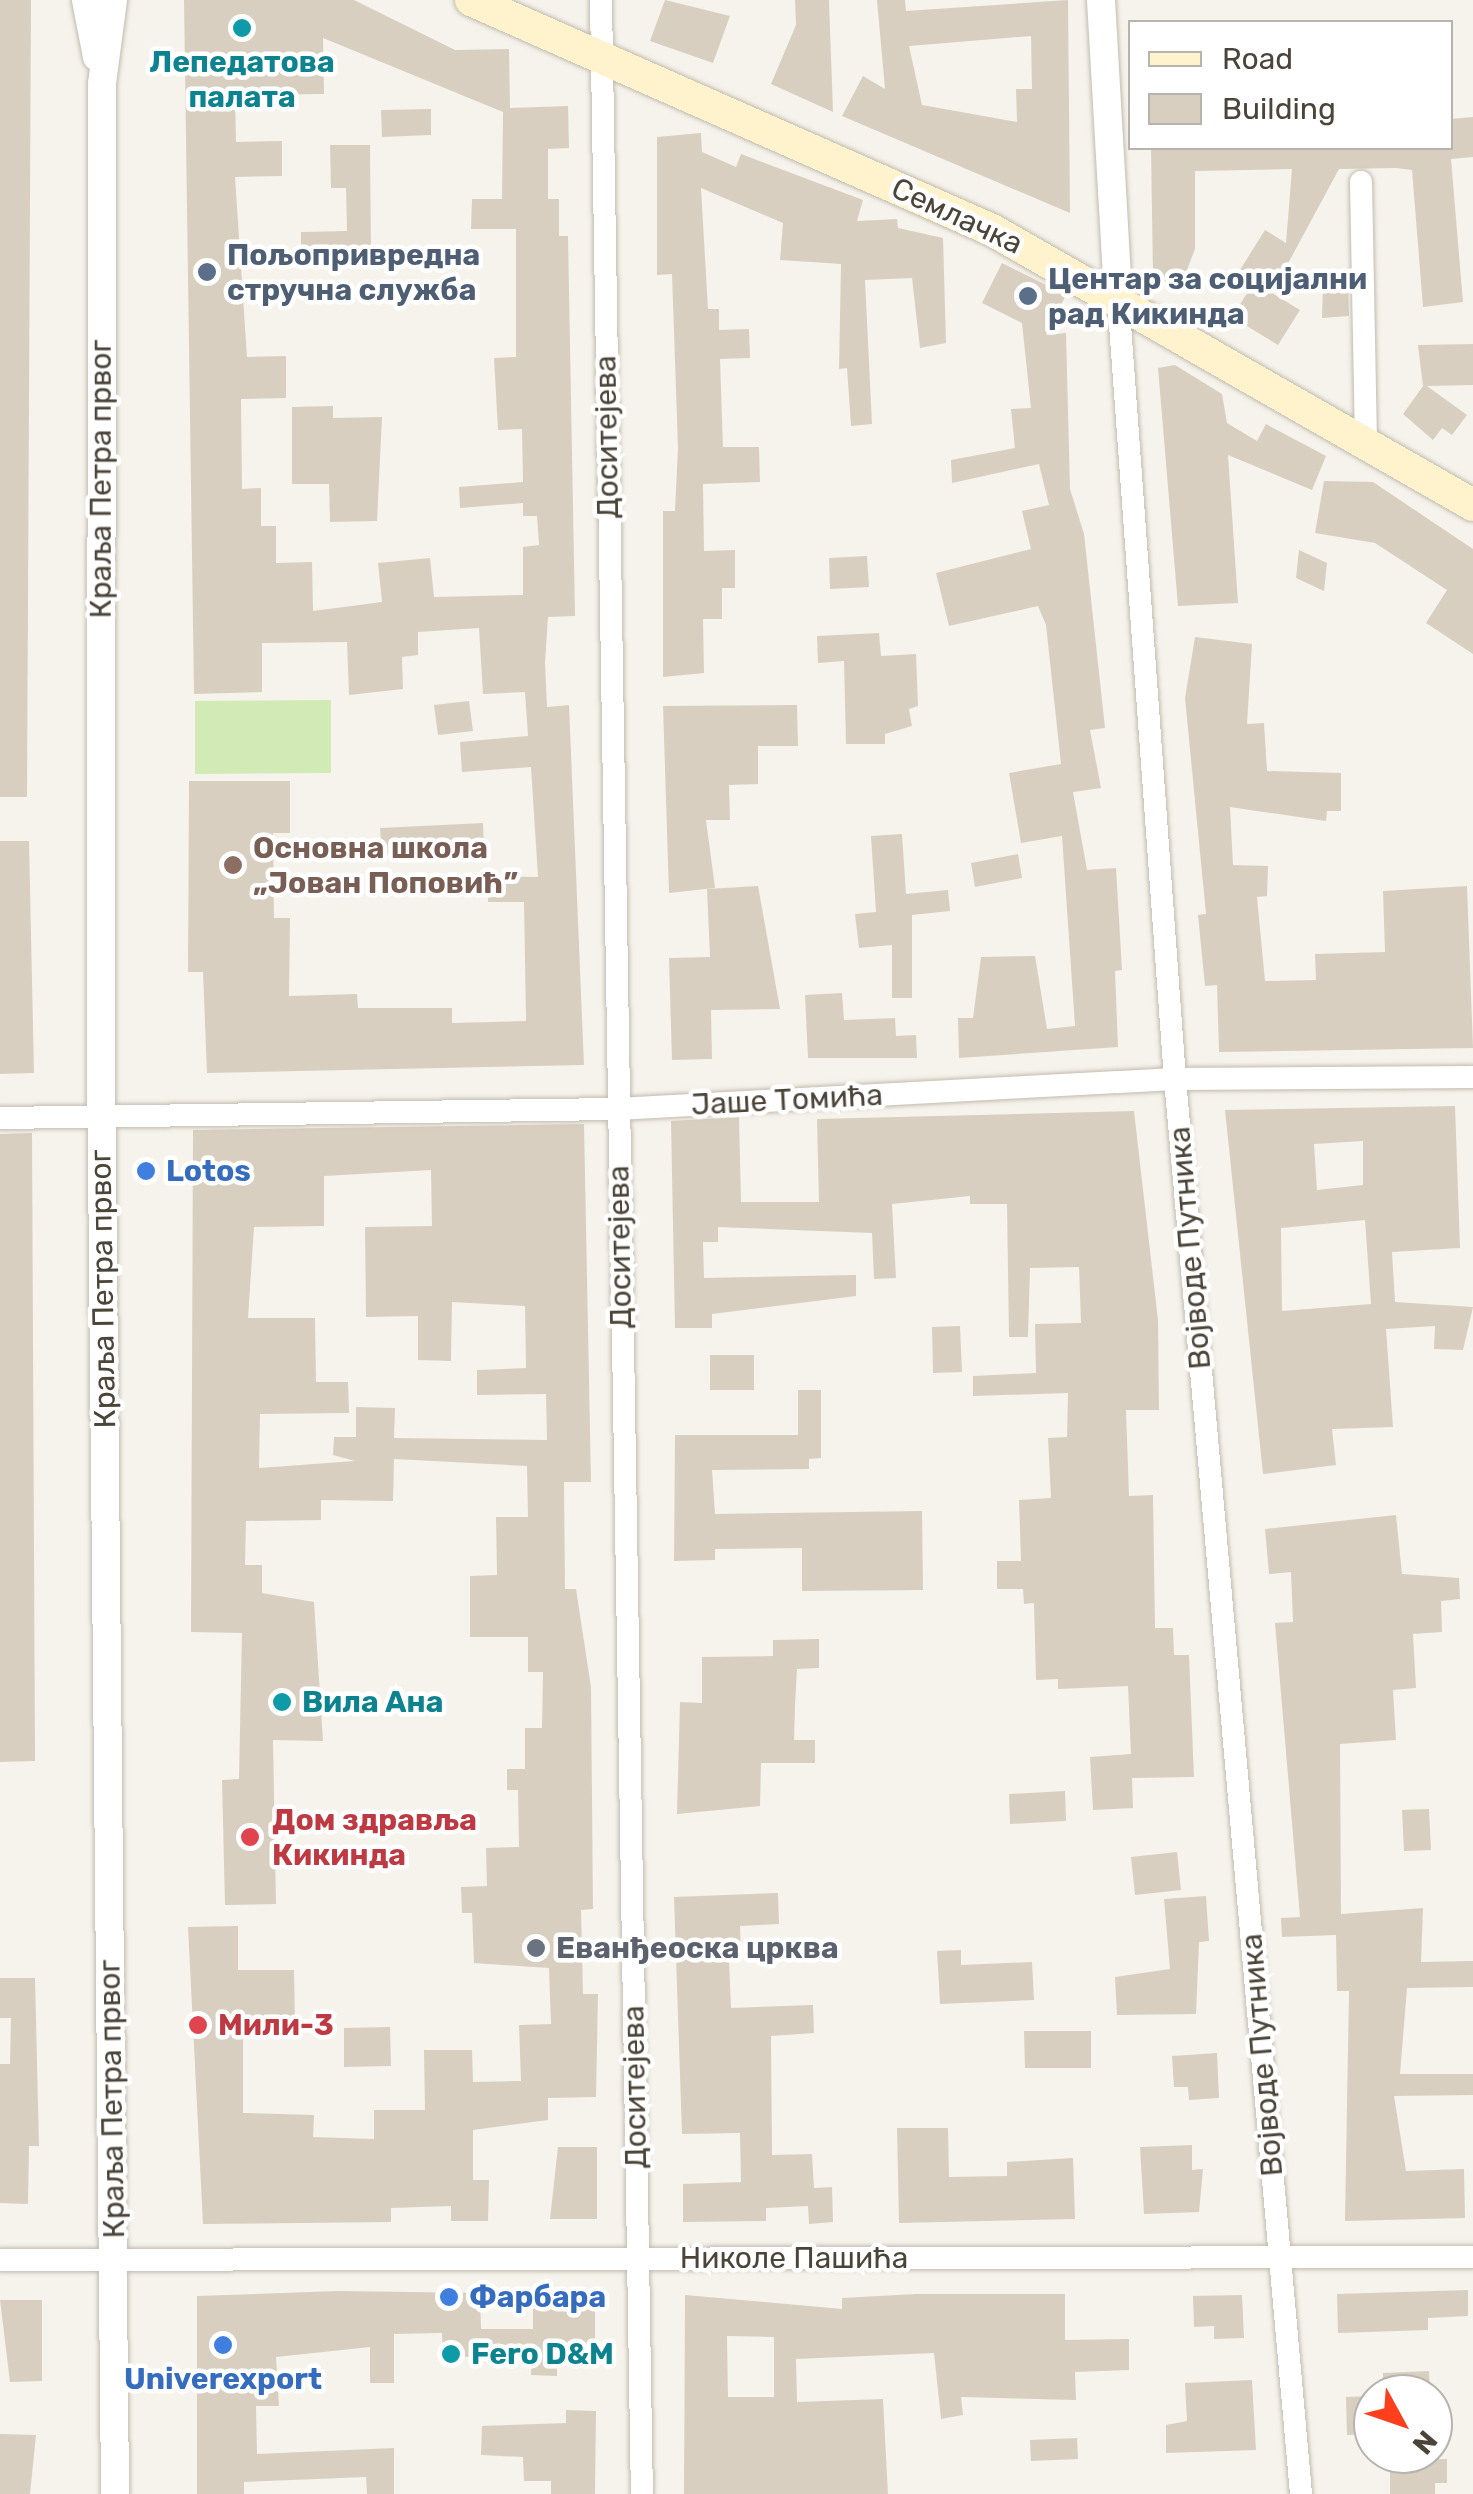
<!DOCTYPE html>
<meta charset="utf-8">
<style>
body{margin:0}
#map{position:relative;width:1473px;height:2494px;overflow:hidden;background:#f6f3ec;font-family:Rubik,sans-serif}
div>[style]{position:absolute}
.green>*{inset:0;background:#d2eab5}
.building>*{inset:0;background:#d8cfc1}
.roads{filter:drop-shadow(0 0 2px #c2bbae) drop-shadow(0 0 2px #c2bbae)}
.minor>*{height:22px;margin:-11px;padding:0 11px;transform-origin:11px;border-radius:11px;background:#fff}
.tertiary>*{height:28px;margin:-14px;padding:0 14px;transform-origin:14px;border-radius:14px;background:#fff}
.secondary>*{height:32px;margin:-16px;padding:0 16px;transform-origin:16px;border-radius:16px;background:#fff3cd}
.dots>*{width:28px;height:28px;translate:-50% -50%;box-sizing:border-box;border:5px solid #fff;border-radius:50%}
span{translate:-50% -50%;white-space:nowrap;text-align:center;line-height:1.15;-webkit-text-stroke:9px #fff;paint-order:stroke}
.culture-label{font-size:30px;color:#0d838f;font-weight:700}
.left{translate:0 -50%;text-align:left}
.street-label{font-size:30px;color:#4b4439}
.service-label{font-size:30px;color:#4e5e75;font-weight:700}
.education-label{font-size:30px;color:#785e54;font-weight:700}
.shop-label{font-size:30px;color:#366cbe;font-weight:700}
.health-label{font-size:30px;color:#be3a42;font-weight:700}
.worship-label{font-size:30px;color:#5b616d;font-weight:700}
.legend{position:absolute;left:1128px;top:20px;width:325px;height:130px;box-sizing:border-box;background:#fff;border:2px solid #b7b4b0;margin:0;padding:12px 18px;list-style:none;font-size:30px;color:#4b4439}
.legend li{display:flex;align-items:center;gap:20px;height:50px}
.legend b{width:50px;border:2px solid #b7b4b0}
.north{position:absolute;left:1353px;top:2374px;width:100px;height:100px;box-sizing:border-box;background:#fff;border:2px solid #b7b4b0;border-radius:50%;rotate:130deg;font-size:28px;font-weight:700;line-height:40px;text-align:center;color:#4b4439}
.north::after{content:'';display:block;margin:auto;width:35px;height:45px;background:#fc3f1d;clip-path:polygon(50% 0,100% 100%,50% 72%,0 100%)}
</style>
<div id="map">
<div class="green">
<i style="clip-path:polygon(331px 700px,331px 773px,195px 774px,195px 701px)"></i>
</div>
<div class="building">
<i style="clip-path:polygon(0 0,31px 0,27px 797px,0 797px)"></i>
<i style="clip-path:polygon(evenodd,184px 0,354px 0,455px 50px,509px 49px,510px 108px,568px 106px,569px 148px,548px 149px,548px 199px,559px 199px,559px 236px,568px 236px,575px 616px,548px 617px,545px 663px,547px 707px,569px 705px,584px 1065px,207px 1073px,203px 972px,188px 972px,189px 781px,290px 781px,290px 833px,273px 833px,274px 918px,290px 918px,289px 996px,357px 994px,358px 1008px,452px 1008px,452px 1023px,526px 1021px,524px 902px,488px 902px,488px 876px,538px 877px,531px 767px,462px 772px,460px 742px,528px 736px,525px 692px,483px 694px,479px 628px,418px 632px,418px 655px,402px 657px,403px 689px,349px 695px,347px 642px,262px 643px,262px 692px,194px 694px,184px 0,323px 38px,503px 112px,502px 199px,472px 199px,471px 229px,516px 229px,516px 357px,494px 358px,498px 430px,522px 429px,523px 482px,459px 487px,460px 508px,523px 503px,523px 516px,537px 516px,539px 545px,523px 547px,523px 595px,434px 597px,430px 558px,378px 563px,382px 602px,313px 611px,312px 562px,276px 563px,276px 526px,261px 526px,261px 488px,242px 489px,241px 399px,286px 398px,286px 356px,247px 357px,235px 177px,282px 176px,282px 141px,236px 142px,235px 95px,324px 94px,323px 38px)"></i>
<i style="clip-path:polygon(665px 0,730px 16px,713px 63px,650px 41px)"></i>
<i style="clip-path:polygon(795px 0,829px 0,833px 112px,771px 84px,796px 25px)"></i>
<i style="clip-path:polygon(evenodd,877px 0,905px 0,906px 11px,1068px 0,1070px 213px,842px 116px,863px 76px,885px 89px,877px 0,1031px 36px,1032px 89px,1016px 89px,1017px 122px,922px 105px,909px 46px,1031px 36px)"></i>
<i style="clip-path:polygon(431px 109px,431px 135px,382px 137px,381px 110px)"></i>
<i style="clip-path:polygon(1473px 117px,1473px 157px,1451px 159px,1463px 302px,1423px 307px,1412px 170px,1396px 168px,1339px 169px,1272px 293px,1300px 310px,1278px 345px,1232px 317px,1254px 282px,1238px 273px,1265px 230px,1286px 243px,1292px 169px,1195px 171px,1195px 249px,1179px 291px,1153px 275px,1151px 148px,1450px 148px,1450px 157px,1450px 119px)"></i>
<i style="clip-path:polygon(701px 133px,702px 152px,736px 167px,741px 154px,863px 200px,857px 221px,897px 219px,898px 228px,943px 238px,946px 343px,920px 348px,912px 278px,865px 280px,872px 424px,851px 426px,847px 368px,839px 369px,841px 264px,780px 260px,783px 223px,701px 188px,708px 309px,719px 309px,719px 330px,749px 329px,750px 358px,720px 359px,723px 447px,759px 447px,760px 482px,703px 484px,704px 551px,735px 550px,735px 588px,722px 588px,722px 619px,703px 619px,704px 673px,663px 677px,663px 511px,675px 511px,678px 448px,672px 274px,657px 275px,657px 137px)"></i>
<i style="clip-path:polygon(330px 145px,370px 145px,371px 256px,301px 257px,301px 232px,347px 231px,346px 188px,331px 188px)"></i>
<i style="clip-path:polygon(1002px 263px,1066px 295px,1046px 335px,1066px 333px,1070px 489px,1084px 534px,1105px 728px,1090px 730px,1101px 788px,1073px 792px,1087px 870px,1116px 868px,1122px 970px,1115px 971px,1118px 1047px,959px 1058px,958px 1018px,973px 1018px,981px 957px,1035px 956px,1047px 1029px,1075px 1026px,1062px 836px,1021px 843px,1009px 773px,1061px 764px,1046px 625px,1038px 606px,949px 626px,936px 573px,1031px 549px,1022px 511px,1049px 505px,1039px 464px,952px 483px,951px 460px,1015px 448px,1011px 409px,1031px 408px,1022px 323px,982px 303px)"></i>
<i style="clip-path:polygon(1323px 285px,1348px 285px,1349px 316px,1322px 318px)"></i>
<i style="clip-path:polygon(1473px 344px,1473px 385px,1427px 386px,1467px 415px,1452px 435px,1442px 428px,1433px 440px,1403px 414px,1423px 386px,1418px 345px)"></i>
<i style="clip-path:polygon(1175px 365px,1222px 394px,1227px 423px,1257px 441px,1266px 424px,1326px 456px,1312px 490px,1228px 455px,1238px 603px,1178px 606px,1158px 368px)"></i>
<i style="clip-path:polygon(333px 406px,333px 418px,382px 417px,377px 521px,330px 522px,329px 484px,292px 484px,292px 407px)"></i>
<i style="clip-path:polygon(1324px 481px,1373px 482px,1473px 549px,1473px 654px,1426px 623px,1447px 590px,1375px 543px,1315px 533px)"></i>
<i style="clip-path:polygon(1299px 550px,1327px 563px,1324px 591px,1296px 578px)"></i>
<i style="clip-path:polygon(867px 556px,869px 587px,830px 589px,829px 558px)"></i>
<i style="clip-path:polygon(879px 633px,881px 656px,916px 654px,918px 706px,909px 709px,912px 726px,885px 734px,885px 744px,846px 744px,844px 661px,818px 663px,817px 636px)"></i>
<i style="clip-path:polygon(1195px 637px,1252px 644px,1247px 724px,1264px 723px,1267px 771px,1341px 773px,1341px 811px,1327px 811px,1326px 821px,1230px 807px,1233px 865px,1268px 866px,1267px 896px,1257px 897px,1265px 981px,1316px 980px,1315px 954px,1385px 952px,1383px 891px,1467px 886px,1473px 1048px,1219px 1052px,1217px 985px,1205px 986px,1198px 915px,1206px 914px,1185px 698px)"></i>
<i style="clip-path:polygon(469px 701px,473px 731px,438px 735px,434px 705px)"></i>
<i style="clip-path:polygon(797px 705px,798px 746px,758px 746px,758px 784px,729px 785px,730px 820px,706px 820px,715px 888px,669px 893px,663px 706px)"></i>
<i style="clip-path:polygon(483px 823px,484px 850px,382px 855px,380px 828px)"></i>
<i style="clip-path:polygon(902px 834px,906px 894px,948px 890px,950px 911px,912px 915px,912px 998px,892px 998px,892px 945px,859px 948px,855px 914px,876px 912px,871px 836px)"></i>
<i style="clip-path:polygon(0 841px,29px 841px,34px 1073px,0 1074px)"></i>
<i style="clip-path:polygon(1018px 854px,1022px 878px,975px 887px,971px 863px)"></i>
<i style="clip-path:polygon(758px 886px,780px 1009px,711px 1010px,712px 1059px,672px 1060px,669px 958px,710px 957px,707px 889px)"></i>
<i style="clip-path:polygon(842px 993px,844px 1020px,895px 1018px,896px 1036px,916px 1035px,917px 1058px,808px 1058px,805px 995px)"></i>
<i style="clip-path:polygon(evenodd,1455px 1106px,1460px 1248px,1392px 1252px,1395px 1302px,1473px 1307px,1463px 1350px,1434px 1349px,1435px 1326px,1386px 1329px,1393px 1427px,1332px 1429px,1336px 1465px,1263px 1474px,1225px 1110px,1455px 1106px,1363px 1141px,1363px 1185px,1317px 1190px,1314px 1144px,1363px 1141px,1455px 1106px,1365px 1220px,1371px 1304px,1282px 1311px,1281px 1228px,1365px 1220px)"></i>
<i style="clip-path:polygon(1134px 1111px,1158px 1320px,1159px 1410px,1126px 1410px,1129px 1496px,1153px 1495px,1155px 1628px,1173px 1628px,1174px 1655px,1189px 1655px,1194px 1777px,1132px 1778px,1133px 1808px,1093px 1810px,1090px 1757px,1131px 1754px,1128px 1686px,1058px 1689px,1058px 1679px,1036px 1680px,1034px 1603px,1024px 1604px,1023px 1589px,997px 1589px,997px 1561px,1021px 1561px,1019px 1500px,1051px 1498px,1048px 1438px,1067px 1437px,1068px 1393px,973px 1396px,973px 1376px,1036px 1373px,1035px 1324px,1081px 1323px,1079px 1267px,1030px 1268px,1028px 1337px,1009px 1337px,1007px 1204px,970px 1204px,970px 1196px,892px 1204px,896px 1278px,874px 1279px,872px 1233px,718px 1227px,718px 1242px,703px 1242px,704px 1278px,856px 1275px,856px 1296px,712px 1314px,712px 1328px,675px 1328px,671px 1121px,739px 1117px,741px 1202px,819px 1202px,817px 1119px)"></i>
<i style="clip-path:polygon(evenodd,584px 1124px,591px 1482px,564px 1482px,565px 1589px,576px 1589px,591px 1687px,593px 1909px,581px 1910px,583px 1994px,598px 1994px,596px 2097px,548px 2098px,548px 2120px,473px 2130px,473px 2180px,489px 2180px,488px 2221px,451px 2221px,451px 2206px,391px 2208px,391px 2222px,203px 2224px,188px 1927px,238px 1926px,238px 1970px,294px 1970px,295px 2024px,243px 2025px,243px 2113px,314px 2115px,313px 2137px,374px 2139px,374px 2110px,425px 2110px,424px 2050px,472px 2050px,473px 2082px,521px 2081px,519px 2025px,551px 2024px,549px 1968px,474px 1963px,472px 1913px,462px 1913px,461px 1887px,487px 1886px,486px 1848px,519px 1847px,518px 1790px,507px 1790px,507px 1769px,525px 1769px,525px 1728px,542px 1728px,543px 1672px,528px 1672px,528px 1637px,470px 1637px,470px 1576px,497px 1575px,496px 1517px,528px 1517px,527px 1466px,394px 1459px,393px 1501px,321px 1500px,321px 1520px,246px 1521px,245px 1565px,262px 1565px,262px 1593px,314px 1602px,323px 1741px,273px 1740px,276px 1904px,225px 1905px,222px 1780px,239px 1779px,242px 1633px,191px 1632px,193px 1130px,584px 1124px,431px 1170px,432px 1226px,365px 1227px,366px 1317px,418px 1316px,418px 1360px,451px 1361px,452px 1302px,525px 1306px,526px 1368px,477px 1370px,477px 1395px,546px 1394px,547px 1440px,394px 1438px,395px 1408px,356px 1407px,356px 1437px,334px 1437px,333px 1455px,355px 1461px,259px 1468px,260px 1414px,349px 1413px,348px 1382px,316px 1382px,315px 1318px,248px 1318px,254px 1227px,324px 1226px,324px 1176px,431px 1170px)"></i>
<i style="clip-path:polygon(32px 1133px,35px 1761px,0 1762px,0 1134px)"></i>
<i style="clip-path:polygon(960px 1326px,962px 1372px,933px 1373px,932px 1327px)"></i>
<i style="clip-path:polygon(710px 1355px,754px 1355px,754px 1390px,710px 1390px)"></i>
<i style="clip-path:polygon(798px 1390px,821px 1390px,821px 1458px,809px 1459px,809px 1469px,712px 1470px,715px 1514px,922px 1511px,923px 1590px,802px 1591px,802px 1548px,715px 1549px,715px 1560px,674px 1561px,675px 1435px,798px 1435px)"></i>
<i style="clip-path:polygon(1396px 1515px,1402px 1574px,1459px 1578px,1460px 1599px,1441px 1601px,1442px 1632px,1413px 1634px,1416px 1688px,1393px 1690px,1396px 1740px,1340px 1744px,1341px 1914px,1423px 1908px,1421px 1962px,1473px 1961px,1473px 1987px,1407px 1988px,1400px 2074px,1473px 2074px,1473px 2095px,1394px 2096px,1406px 2171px,1464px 2169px,1465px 2218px,1345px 2221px,1349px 1991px,1337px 1991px,1336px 1935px,1282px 1937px,1281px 1918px,1300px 1917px,1275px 1623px,1293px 1622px,1291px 1572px,1269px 1574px,1265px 1529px)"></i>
<i style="clip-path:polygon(819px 1639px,819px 1668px,797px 1669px,795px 1706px,794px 1740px,815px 1740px,815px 1763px,761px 1763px,760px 1806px,677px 1814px,680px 1702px,702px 1703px,702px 1657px,773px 1656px,773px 1640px)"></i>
<i style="clip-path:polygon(1065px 1791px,1066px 1821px,1010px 1824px,1009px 1794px)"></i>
<i style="clip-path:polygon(1429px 1809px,1431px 1850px,1404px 1851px,1402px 1810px)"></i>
<i style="clip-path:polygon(1177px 1852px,1181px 1890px,1135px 1895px,1131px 1857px)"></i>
<i style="clip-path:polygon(778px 1893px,779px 1924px,740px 1926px,741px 1960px,729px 1961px,731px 2008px,813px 2005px,814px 2033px,771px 2036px,772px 2155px,812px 2154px,814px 2188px,832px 2187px,833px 2222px,809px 2224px,808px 2206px,766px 2208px,766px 2221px,683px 2222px,683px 2184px,741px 2182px,740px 2133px,682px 2134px,674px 1897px)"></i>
<i style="clip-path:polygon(1206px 1896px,1209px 1941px,1199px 1942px,1196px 2014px,1117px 2015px,1115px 1977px,1170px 1969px,1164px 1899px)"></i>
<i style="clip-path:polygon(961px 1950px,961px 1965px,1032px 1962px,1034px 2000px,940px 2004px,937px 1951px)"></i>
<i style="clip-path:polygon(0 1978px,35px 1978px,39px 2146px,29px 2146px,28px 2204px,0 2203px,0 2064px,10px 2064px,11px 2018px,0 2018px)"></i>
<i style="clip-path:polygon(390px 2027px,391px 2066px,344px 2067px,344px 2028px)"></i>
<i style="clip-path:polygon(1024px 2031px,1091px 2031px,1091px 2068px,1025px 2068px)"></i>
<i style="clip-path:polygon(1217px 2053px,1219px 2098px,1189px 2100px,1188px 2087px,1174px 2087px,1172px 2056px)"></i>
<i style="clip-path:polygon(897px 2128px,948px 2128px,949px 2177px,1007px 2176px,1007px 2162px,1073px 2158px,1075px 2219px,899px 2223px)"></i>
<i style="clip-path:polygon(1192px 2145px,1192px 2170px,1203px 2169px,1199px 2212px,1144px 2214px,1140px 2147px)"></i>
<i style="clip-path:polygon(558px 2147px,597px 2147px,597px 2219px,550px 2219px)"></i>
<i style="clip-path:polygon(1468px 2290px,1468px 2316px,1428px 2318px,1428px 2330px,1338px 2333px,1337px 2294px)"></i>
<i style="clip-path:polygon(338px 2291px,480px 2293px,481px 2329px,533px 2329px,533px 2295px,595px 2295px,595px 2353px,557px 2353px,557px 2376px,531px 2375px,532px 2356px,443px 2357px,442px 2333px,394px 2334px,394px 2383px,370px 2383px,370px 2347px,276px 2357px,279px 2406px,256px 2406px,257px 2454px,394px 2448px,394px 2494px,367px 2494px,366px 2477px,244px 2482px,244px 2494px,197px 2494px,197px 2296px)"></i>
<i style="clip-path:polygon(evenodd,916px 2294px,1065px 2294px,1065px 2340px,1129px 2339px,1129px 2370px,1075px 2372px,1076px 2400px,961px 2397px,963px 2415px,941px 2419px,934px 2353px,796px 2359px,797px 2402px,883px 2399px,888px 2494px,684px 2494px,685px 2295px,842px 2309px,842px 2298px,916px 2294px,727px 2336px,774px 2337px,774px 2397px,728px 2397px,727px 2336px)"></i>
<i style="clip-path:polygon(1242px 2295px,1244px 2338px,1214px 2339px,1214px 2326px,1194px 2327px,1193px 2296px)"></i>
<i style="clip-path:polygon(0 2300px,42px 2300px,42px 2381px,10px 2382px)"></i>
<i style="clip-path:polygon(1429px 2371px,1430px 2394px,1383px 2394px,1383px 2373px)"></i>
<i style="clip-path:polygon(1252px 2380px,1256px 2450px,1166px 2453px,1166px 2425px,1187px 2421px,1185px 2383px)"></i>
<i style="clip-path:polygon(1373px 2396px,1373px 2434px,1347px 2435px,1346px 2397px)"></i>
<i style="clip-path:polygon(566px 2410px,596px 2411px,595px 2494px,551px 2494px,551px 2481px,524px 2481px,523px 2457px,481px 2455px,482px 2426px,566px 2423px)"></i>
<i style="clip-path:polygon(0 2434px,36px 2435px,30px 2494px,0 2494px)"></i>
<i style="clip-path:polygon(1077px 2438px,1078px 2459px,1031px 2461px,1030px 2440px)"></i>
<i style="clip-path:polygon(1447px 2459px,1447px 2483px,1435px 2483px,1435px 2494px,1390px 2494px,1390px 2460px)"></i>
</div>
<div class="roads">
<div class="minor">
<i style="left:601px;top:0;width:2494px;rotate:89.06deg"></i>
<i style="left:1361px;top:182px;width:256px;rotate:88.9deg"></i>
<i style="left:1118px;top:297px;width:784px;rotate:85.83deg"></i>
<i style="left:1175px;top:1079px;width:1421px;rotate:84.91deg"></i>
<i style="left:0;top:1118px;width:617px;rotate:-0.84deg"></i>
<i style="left:617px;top:1109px;width:559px;rotate:-3.08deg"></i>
<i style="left:1175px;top:1079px;width:298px;rotate:-0.4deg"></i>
<i style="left:0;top:2260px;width:1473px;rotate:-0.12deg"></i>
</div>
<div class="tertiary">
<i style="left:86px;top:0;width:58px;rotate:79.1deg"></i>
<i style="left:113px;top:0;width:85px;rotate:97.5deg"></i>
<i style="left:102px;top:84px;width:975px;rotate:90.06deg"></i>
<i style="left:101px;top:1059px;width:1435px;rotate:89.44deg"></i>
<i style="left:1101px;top:0;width:297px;rotate:86.7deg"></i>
</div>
<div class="secondary">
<i style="left:471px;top:0;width:570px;rotate:23.82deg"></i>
<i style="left:992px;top:230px;width:554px;rotate:29.76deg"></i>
</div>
</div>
<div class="dots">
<i style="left:242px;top:28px;background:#0f9aa8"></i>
<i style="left:207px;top:272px;background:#5c6f8a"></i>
<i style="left:1028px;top:296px;background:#5c6f8a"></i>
<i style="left:233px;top:865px;background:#8d6e63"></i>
<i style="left:146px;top:1171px;background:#3f7fe0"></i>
<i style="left:282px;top:1702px;background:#0f9aa8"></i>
<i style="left:250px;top:1837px;background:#e0444e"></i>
<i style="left:536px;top:1948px;background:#6b7280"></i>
<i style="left:198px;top:2025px;background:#e0444e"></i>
<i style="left:449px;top:2297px;background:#3f7fe0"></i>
<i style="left:223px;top:2345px;background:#3f7fe0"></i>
<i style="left:451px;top:2354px;background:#0f9aa8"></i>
</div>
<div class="culture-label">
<span style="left:242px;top:79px">Лепедатова<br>палата</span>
<span class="left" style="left:302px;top:1702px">Вила Ана</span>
<span class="left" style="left:471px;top:2354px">Fero D&amp;M</span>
</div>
<div class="street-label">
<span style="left:957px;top:216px;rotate:25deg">Семлачка</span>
<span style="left:607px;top:437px;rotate:-91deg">Доситејева</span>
<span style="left:101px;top:479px;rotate:-90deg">Краља Петра првог</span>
<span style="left:787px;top:1100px;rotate:-3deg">Јаше Томића</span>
<span style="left:620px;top:1247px;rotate:-91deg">Доситејева</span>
<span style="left:1190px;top:1248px;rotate:-95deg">Војводе Путника</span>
<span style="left:103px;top:1289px;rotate:-91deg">Краља Петра првог</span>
<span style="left:1262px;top:2055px;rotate:-95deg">Војводе Путника</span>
<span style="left:635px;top:2087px;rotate:-91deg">Доситејева</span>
<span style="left:112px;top:2099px;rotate:-91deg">Краља Петра првог</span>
<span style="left:794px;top:2258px">Николе Пашића</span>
</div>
<div class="service-label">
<span class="left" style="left:227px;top:272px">Пољопривредна<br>стручна служба</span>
<span class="left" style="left:1048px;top:296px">Центар за социјални<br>рад Кикинда</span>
</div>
<div class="education-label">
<span class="left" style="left:253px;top:865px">Основна школа<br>„Јован Поповић”</span>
</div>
<div class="shop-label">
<span class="left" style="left:166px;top:1171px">Lotos</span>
<span class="left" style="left:469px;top:2297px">Фарбара</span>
<span style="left:223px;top:2379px">Univerexport</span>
</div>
<div class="health-label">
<span class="left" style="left:272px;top:1837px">Дом здравља<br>Кикинда</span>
<span class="left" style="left:218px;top:2025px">Мили-3</span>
</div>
<div class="worship-label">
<span class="left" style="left:556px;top:1948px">Еванђеоска црква</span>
</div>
<ul class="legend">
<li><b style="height:12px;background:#fff3cd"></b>Road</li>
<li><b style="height:28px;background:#d8cfc1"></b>Building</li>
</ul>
<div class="north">N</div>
</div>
